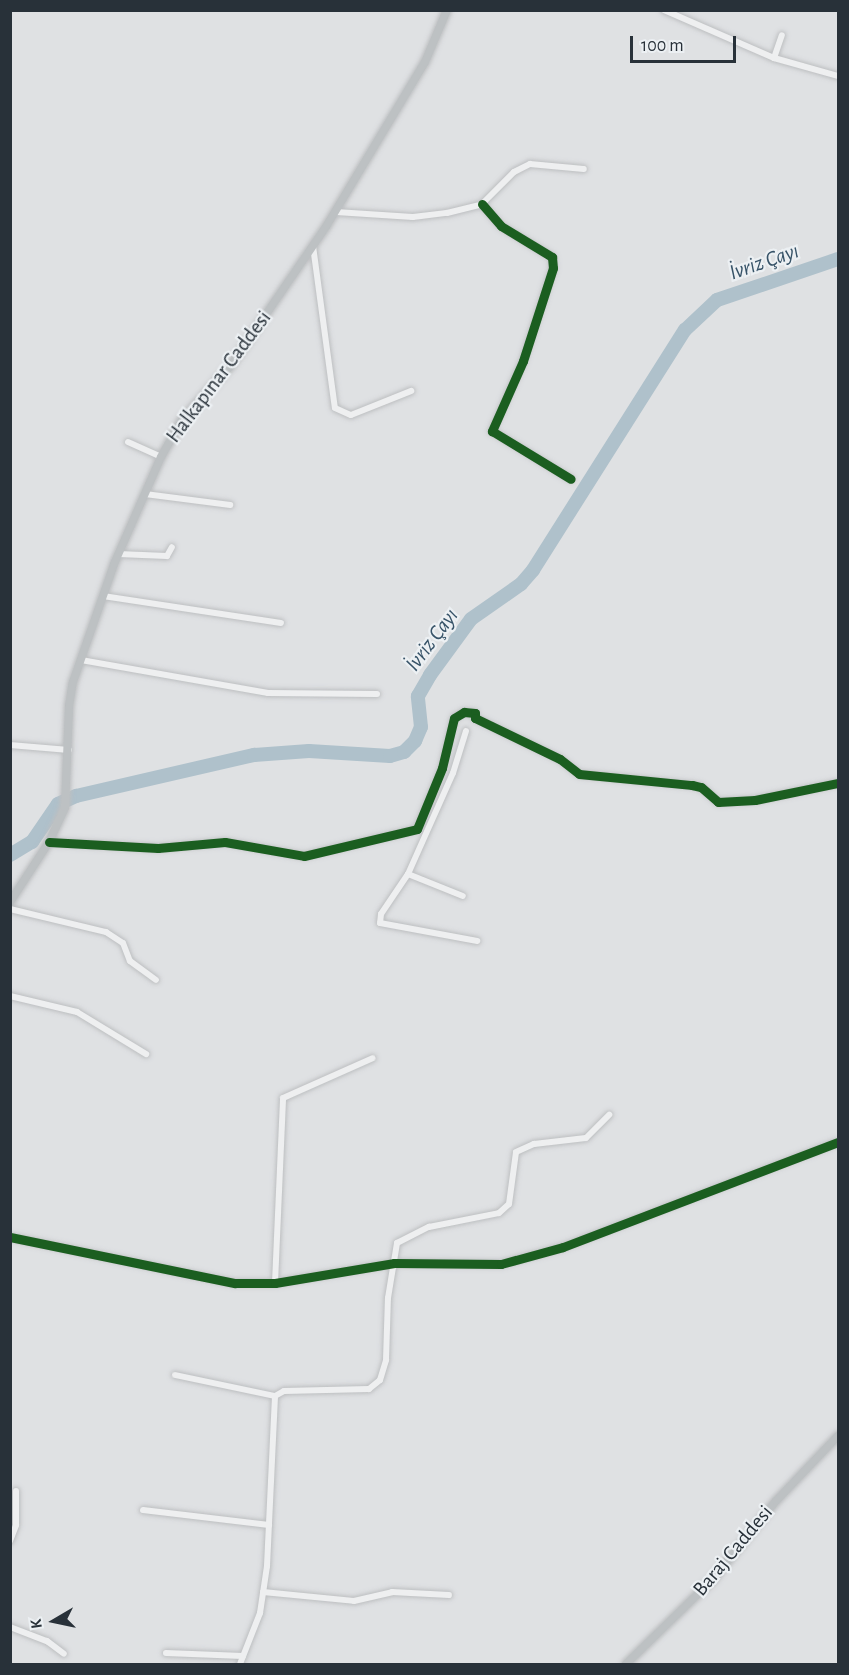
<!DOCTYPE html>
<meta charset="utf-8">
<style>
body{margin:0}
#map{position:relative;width:849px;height:1675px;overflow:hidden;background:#dfe1e3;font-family:"Alegreya Sans",sans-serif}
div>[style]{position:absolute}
.river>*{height:14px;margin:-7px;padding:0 7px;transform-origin:7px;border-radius:7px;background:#afc1cb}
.roads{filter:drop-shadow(0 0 2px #bdbfc1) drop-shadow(0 0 2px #bdbfc1)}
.minor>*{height:6px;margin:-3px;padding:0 3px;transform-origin:3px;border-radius:3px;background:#eeeff0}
.secondary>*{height:8px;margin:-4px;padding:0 4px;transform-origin:4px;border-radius:4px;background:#bdc1c3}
.cycleway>*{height:9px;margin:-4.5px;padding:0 4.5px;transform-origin:4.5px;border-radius:4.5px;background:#1b5e20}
span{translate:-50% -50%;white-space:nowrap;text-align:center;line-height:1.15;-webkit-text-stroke:4.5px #ecf0f3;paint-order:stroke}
.street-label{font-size:21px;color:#283139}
.water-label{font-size:22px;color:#375368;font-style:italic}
.frame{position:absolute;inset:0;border:12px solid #283139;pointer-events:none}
.north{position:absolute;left:24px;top:1591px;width:60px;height:60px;-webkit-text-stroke:4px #ecf0f3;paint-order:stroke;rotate:261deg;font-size:16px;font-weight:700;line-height:24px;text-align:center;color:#283139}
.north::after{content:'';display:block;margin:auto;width:21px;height:27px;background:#283139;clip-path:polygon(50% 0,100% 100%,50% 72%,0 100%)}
.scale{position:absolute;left:630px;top:36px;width:106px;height:27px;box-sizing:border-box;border:3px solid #283139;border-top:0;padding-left:8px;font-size:18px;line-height:21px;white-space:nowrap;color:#283139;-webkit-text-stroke:4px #ecf0f3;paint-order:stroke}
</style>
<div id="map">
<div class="river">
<i style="left:10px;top:855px;width:26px;rotate:-31deg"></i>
<i style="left:32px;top:842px;width:46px;rotate:-55.6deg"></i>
<i style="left:58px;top:804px;width:20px;rotate:-24deg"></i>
<i style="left:76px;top:796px;width:183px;rotate:-13deg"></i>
<i style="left:254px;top:755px;width:55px;rotate:-4.2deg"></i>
<i style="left:309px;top:751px;width:81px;rotate:3.5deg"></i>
<i style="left:390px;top:756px;width:15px;rotate:-16deg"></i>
<i style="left:404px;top:752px;width:16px;rotate:-45deg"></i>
<i style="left:415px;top:741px;width:15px;rotate:-67deg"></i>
<i style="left:421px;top:727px;width:31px;rotate:-96deg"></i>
<i style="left:418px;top:696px;width:24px;rotate:-60deg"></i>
<i style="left:430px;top:675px;width:69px;rotate:-53.8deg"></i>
<i style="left:471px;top:619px;width:61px;rotate:-35deg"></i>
<i style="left:521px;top:584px;width:18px;rotate:-49deg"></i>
<i style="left:533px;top:570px;width:284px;rotate:-57.7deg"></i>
<i style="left:685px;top:330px;width:44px;rotate:-43.2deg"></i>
<i style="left:717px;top:300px;width:128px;rotate:-18.7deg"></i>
</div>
<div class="roads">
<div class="minor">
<i style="left:664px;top:10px;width:120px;rotate:23.6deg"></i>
<i style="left:774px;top:58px;width:66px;rotate:15.7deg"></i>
<i style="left:774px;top:58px;width:24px;rotate:-71deg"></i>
<i style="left:482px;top:204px;width:29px;rotate:49deg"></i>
<i style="left:501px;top:226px;width:60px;rotate:31.3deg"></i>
<i style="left:552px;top:257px;width:11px;rotate:85deg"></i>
<i style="left:553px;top:268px;width:98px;rotate:107.9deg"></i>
<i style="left:523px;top:361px;width:77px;rotate:113.9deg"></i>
<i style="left:492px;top:431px;width:92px;rotate:31.3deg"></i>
<i style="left:336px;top:212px;width:77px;rotate:3.7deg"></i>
<i style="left:413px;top:217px;width:34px;rotate:-7deg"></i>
<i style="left:447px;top:213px;width:36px;rotate:-14deg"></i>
<i style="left:482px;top:204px;width:45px;rotate:-45deg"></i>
<i style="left:514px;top:172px;width:18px;rotate:-27deg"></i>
<i style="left:530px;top:164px;width:54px;rotate:5.3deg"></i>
<i style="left:313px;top:246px;width:163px;rotate:82.3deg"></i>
<i style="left:335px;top:408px;width:17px;rotate:24deg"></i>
<i style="left:351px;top:415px;width:65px;rotate:-21.8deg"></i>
<i style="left:128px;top:442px;width:36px;rotate:24deg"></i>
<i style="left:145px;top:494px;width:86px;rotate:7.4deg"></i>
<i style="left:118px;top:554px;width:49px;rotate:2.3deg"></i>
<i style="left:167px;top:556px;width:10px;rotate:-61deg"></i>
<i style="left:103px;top:596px;width:180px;rotate:8.6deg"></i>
<i style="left:81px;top:660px;width:190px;rotate:10deg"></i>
<i style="left:268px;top:693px;width:109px;rotate:0.5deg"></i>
<i style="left:466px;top:731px;width:44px;rotate:107.2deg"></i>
<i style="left:453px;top:773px;width:111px;rotate:114deg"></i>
<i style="left:408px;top:874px;width:48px;rotate:124deg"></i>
<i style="left:381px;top:914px;width:9px;rotate:96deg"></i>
<i style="left:380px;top:923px;width:99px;rotate:10.5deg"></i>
<i style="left:10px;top:745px;width:59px;rotate:4.8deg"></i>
<i style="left:49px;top:842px;width:109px;rotate:3.2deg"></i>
<i style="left:158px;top:848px;width:67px;rotate:-5.1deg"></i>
<i style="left:225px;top:842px;width:80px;rotate:10deg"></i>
<i style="left:304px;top:856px;width:116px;rotate:-13.4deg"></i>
<i style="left:417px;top:829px;width:66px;rotate:-67.7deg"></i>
<i style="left:442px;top:768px;width:51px;rotate:-76.5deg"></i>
<i style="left:454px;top:718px;width:12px;rotate:-31deg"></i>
<i style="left:464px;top:712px;width:11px;rotate:5deg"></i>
<i style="left:475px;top:713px;width:5px;rotate:90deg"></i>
<i style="left:475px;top:718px;width:94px;rotate:25.8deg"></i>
<i style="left:560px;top:759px;width:24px;rotate:38deg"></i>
<i style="left:579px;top:774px;width:114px;rotate:5.6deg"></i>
<i style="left:692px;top:785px;width:9px;rotate:13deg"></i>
<i style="left:701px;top:787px;width:23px;rotate:41deg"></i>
<i style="left:718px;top:802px;width:37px;rotate:-3deg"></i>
<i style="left:755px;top:800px;width:85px;rotate:-11.6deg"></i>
<i style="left:408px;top:874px;width:59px;rotate:21.8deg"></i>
<i style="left:10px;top:909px;width:99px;rotate:13.5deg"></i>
<i style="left:106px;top:932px;width:20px;rotate:33deg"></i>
<i style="left:123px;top:943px;width:19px;rotate:69deg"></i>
<i style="left:130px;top:961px;width:32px;rotate:36deg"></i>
<i style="left:10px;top:996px;width:69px;rotate:13.4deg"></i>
<i style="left:77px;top:1012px;width:81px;rotate:31.3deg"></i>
<i style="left:10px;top:1237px;width:230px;rotate:11.6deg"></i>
<i style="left:235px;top:1283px;width:40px"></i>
<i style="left:275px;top:1283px;width:121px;rotate:-9.5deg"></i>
<i style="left:394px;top:1263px;width:107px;rotate:0.5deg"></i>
<i style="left:501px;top:1264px;width:64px;rotate:-15.3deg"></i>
<i style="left:563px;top:1247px;width:294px;rotate:-20.9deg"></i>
<i style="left:275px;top:1283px;width:185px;rotate:-87.5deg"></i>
<i style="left:283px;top:1098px;width:98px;rotate:-24deg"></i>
<i style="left:175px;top:1375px;width:102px;rotate:11.9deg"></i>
<i style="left:143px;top:1510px;width:127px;rotate:6.8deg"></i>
<i style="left:10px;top:1541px;width:17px;rotate:-69deg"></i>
<i style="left:16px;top:1525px;width:34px;rotate:-90deg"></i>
<i style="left:263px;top:1592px;width:91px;rotate:5.6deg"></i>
<i style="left:354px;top:1601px;width:39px;rotate:-13deg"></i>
<i style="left:392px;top:1592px;width:57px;rotate:3deg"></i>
<i style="left:10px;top:1627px;width:40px;rotate:21deg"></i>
<i style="left:47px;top:1641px;width:21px;rotate:37deg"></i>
<i style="left:166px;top:1653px;width:77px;rotate:2.2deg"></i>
<i style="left:240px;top:1664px;width:55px;rotate:-68.6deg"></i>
<i style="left:260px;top:1613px;width:48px;rotate:-81.5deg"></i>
<i style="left:267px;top:1566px;width:170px;rotate:-87.3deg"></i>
<i style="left:275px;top:1396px;width:10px;rotate:-29deg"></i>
<i style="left:284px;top:1391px;width:85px;rotate:-1.3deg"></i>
<i style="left:369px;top:1389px;width:14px;rotate:-39deg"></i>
<i style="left:380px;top:1380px;width:21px;rotate:-73deg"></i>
<i style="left:386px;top:1360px;width:62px;rotate:-88.2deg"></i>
<i style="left:388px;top:1298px;width:56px;rotate:-80.7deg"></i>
<i style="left:397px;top:1243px;width:36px;rotate:-27deg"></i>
<i style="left:429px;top:1227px;width:71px;rotate:-11.3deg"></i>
<i style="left:499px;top:1213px;width:13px;rotate:-42deg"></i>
<i style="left:509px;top:1204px;width:52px;rotate:-82.3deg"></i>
<i style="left:516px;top:1152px;width:20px;rotate:-24deg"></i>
<i style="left:534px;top:1144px;width:52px;rotate:-6.6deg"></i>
<i style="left:586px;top:1138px;width:33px;rotate:-45deg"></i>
</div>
<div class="secondary">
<i style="left:10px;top:902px;width:72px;rotate:-57deg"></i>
<i style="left:49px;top:842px;width:38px;rotate:-65deg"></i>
<i style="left:65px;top:807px;width:101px;rotate:-87.7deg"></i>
<i style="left:69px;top:706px;width:24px;rotate:-81deg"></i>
<i style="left:73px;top:682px;width:125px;rotate:-70.8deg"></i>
<i style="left:114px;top:564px;width:117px;rotate:-66.3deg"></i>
<i style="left:161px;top:457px;width:43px;rotate:-60.4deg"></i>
<i style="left:182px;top:420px;width:75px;rotate:-48.2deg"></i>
<i style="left:232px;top:364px;width:168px;rotate:-55.6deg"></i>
<i style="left:327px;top:225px;width:190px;rotate:-59deg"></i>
<i style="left:425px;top:62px;width:56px;rotate:-67.1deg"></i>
<i style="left:626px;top:1664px;width:123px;rotate:-44.3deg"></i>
<i style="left:714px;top:1578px;width:99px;rotate:-51.2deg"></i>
<i style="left:776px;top:1501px;width:90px;rotate:-46.4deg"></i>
</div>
</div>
<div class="cycleway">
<i style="left:482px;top:204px;width:29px;rotate:49deg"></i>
<i style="left:501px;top:226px;width:60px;rotate:31.3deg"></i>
<i style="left:552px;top:257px;width:11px;rotate:85deg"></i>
<i style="left:553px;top:268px;width:98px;rotate:107.9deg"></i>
<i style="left:523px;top:361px;width:77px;rotate:113.9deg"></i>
<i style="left:492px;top:431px;width:92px;rotate:31.3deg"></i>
<i style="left:49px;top:842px;width:109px;rotate:3.2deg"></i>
<i style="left:158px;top:848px;width:67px;rotate:-5.1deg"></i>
<i style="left:225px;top:842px;width:80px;rotate:10deg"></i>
<i style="left:304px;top:856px;width:116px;rotate:-13.4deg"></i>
<i style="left:417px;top:829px;width:66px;rotate:-67.7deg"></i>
<i style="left:442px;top:768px;width:51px;rotate:-76.5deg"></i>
<i style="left:454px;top:718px;width:12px;rotate:-31deg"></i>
<i style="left:464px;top:712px;width:11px;rotate:5deg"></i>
<i style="left:475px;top:713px;width:5px;rotate:90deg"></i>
<i style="left:475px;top:718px;width:94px;rotate:25.8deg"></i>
<i style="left:560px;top:759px;width:24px;rotate:38deg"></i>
<i style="left:579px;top:774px;width:114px;rotate:5.6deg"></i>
<i style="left:692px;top:785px;width:9px;rotate:13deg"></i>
<i style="left:701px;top:787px;width:23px;rotate:41deg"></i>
<i style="left:718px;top:802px;width:37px;rotate:-3deg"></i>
<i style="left:755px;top:800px;width:85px;rotate:-11.6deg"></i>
<i style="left:10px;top:1237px;width:230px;rotate:11.6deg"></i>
<i style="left:235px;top:1283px;width:40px"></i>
<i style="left:275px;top:1283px;width:121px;rotate:-9.5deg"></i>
<i style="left:394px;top:1263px;width:107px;rotate:0.5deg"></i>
<i style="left:501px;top:1264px;width:64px;rotate:-15.3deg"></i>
<i style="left:563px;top:1247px;width:294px;rotate:-20.9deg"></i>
</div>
<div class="street-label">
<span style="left:219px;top:377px;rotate:-53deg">Halkapınar Caddesi</span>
<span style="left:733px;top:1551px;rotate:-50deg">Baraj Caddesi</span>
</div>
<div class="water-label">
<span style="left:764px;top:262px;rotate:-19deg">İvriz Çayı</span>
<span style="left:432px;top:640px;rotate:-53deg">İvriz Çayı</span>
</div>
<div class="frame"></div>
<div class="north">K</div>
<div class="scale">100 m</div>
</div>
